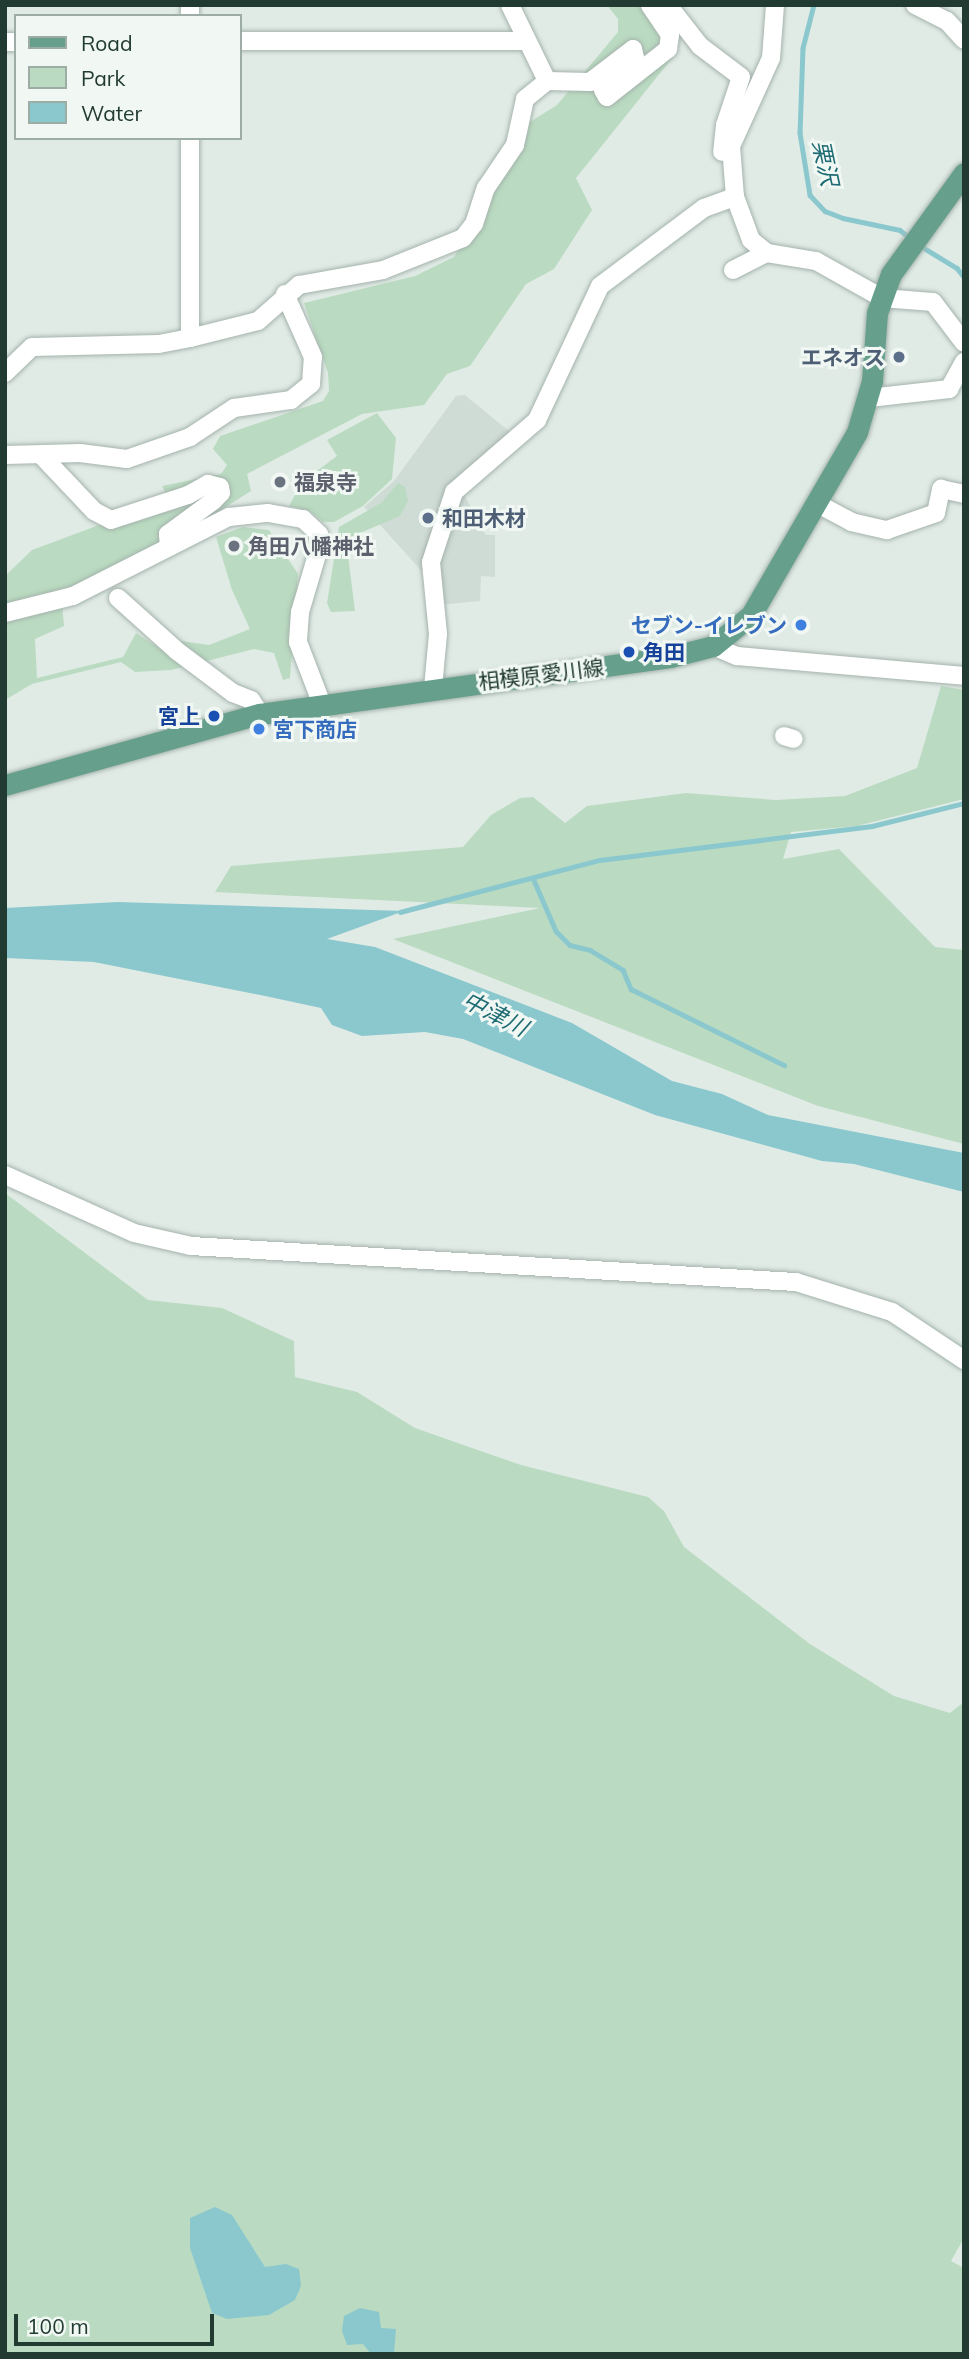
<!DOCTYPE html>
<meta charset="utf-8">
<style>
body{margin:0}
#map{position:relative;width:969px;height:2359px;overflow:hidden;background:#e1ebe6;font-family:Mulish,"Noto Sans JP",sans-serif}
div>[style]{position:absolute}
.built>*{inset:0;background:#cfdbd5}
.green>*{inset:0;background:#badbc1}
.water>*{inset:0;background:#8bc8ce}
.stream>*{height:4.5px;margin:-2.25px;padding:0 2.25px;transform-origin:2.25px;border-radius:2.25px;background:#8bc8ce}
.roads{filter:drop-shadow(0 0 2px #a4b3ac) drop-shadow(0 0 2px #a4b3ac)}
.minor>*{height:18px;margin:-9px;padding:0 9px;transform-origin:9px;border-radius:9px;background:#fff}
.major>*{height:21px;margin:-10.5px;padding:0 10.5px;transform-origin:10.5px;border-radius:10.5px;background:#679f8d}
.dots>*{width:19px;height:19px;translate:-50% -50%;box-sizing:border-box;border:4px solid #f1f8f4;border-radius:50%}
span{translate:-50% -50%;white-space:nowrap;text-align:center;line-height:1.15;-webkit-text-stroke:6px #f1f8f4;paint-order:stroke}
.service-label{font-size:21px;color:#4e5e75;font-weight:700}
.right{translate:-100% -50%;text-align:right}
.left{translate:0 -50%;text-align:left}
.worship-label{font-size:21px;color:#5b616d;font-weight:700}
.shop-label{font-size:21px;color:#366cbe;font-weight:700}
.transit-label{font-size:21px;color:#164399;font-weight:700}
.street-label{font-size:21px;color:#223b32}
.water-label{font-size:23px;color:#1f6c74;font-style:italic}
.frame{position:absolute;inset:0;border:7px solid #223b32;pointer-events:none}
.legend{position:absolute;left:14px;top:14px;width:228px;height:126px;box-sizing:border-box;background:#f1f8f4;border:2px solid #9eaca6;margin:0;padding:9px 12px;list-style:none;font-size:21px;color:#223b32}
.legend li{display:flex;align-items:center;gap:14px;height:35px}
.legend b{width:35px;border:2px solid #9eaca6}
.scale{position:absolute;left:14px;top:2314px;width:200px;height:32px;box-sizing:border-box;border:4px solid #223b32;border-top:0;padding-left:9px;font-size:21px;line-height:24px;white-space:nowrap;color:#223b32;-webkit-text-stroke:5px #f1f8f4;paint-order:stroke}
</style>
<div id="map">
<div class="built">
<i style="clip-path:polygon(465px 395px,516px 437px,474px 466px,427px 577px,364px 507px,394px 481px,456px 396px)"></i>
<i style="clip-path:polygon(461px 489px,486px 535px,495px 535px,495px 577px,481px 576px,480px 601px,437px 605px,433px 578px)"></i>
</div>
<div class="green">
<i style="clip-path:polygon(607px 5px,667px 5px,662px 16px,673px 57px,576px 178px,592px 210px,554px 269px,526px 284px,470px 366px,447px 374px,424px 405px,362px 414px,247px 474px,251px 491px,221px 510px,105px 577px,61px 593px,64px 626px,35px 639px,37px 678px,123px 657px,136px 633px,168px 654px,181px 641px,209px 645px,250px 629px,232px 590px,216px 537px,243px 527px,269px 530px,298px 574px,290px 678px,283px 680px,274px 653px,254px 649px,171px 670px,135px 672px,121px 662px,32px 684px,5px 700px,5px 576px,32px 550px,169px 499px,162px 486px,221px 474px,227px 465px,213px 449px,220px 436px,323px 401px,329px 391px,328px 373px,304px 303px,415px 276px,454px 257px,525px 142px,530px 122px,557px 105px,618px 32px,618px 19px)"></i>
<i style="clip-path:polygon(377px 413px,396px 438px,392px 479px,363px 506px,334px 522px,323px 522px,310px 511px,289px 506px,302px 482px,337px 456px,327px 440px)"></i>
<i style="clip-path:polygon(398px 483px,405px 487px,408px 501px,400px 516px,346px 539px,355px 611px,331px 612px,327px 603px,339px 527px,381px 503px)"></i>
<i style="clip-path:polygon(941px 686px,964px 690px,964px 799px,857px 826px,791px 832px,783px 859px,839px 849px,935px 947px,964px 950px,964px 1144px,818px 1106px,393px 939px,540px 908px,215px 892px,231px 866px,463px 847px,491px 815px,520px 798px,533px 797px,565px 823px,587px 806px,686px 793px,776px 800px,845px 796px,917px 768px)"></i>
<i style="clip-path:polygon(5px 1193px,148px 1300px,222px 1308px,294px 1341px,295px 1377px,357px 1392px,415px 1428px,521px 1465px,648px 1497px,664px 1511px,684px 1547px,810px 1644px,894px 1696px,950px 1713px,964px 1702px,964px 2238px,951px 2261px,964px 2268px,964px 2354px,5px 2354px)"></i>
</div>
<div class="water">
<i style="clip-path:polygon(118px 902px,404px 911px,327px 939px,375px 947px,572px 1023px,672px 1081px,722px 1094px,768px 1115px,964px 1153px,964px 1192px,854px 1164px,822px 1161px,655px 1115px,463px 1039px,425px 1032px,362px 1036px,332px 1025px,321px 1008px,265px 996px,94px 962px,5px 958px,5px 908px)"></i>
<i style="clip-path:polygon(215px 2207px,232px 2215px,265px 2267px,286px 2264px,299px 2269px,301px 2286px,295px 2300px,269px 2315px,227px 2319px,212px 2313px,190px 2248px,190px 2218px)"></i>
<i style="clip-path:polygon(360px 2308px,379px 2312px,381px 2328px,396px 2329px,394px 2354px,371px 2354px,363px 2344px,347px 2345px,342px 2331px,344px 2316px)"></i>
</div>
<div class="stream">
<i style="left:814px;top:5px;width:44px;rotate:104.3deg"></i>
<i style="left:803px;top:48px;width:85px;rotate:92deg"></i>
<i style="left:800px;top:133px;width:63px;rotate:80.8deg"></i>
<i style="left:810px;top:195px;width:22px;rotate:47deg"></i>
<i style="left:825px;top:211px;width:19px;rotate:21deg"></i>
<i style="left:843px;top:218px;width:58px;rotate:11.9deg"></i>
<i style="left:900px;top:230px;width:11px;rotate:38deg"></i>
<i style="left:919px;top:245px;width:44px;rotate:31.2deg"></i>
<i style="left:957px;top:268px;width:11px;rotate:52deg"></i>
<i style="left:533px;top:878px;width:58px;rotate:66.5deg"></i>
<i style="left:556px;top:931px;width:20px;rotate:45deg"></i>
<i style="left:570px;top:945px;width:21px;rotate:14deg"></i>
<i style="left:590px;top:950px;width:39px;rotate:31deg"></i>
<i style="left:623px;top:970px;width:21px;rotate:67deg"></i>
<i style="left:631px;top:989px;width:171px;rotate:26.4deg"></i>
<i style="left:400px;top:912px;width:207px;rotate:-14.6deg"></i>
<i style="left:600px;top:860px;width:274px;rotate:-7.1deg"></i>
<i style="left:872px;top:826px;width:95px;rotate:-14deg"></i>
</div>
<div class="roads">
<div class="minor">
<i style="left:510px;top:5px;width:85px;rotate:64deg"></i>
<i style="left:547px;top:81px;width:43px;rotate:1.3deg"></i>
<i style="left:590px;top:82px;width:54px;rotate:-37.5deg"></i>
<i style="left:633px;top:49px;width:9px;rotate:77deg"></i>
<i style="left:635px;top:58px;width:45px;rotate:135deg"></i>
<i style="left:603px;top:90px;width:8px;rotate:60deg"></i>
<i style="left:607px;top:97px;width:78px;rotate:-38.2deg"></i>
<i style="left:668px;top:49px;width:14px;rotate:-82deg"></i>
<i style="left:670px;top:35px;width:36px;rotate:-124deg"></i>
<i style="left:668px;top:5px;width:52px;rotate:52deg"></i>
<i style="left:700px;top:46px;width:51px;rotate:37.1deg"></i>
<i style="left:741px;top:77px;width:51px;rotate:108.4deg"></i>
<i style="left:725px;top:125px;width:27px;rotate:96deg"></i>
<i style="left:775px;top:5px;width:53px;rotate:94.3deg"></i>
<i style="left:771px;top:58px;width:97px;rotate:114.4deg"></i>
<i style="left:731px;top:146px;width:51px;rotate:85.5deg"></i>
<i style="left:735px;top:197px;width:46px;rotate:69.6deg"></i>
<i style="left:751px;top:240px;width:21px;rotate:39deg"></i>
<i style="left:767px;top:253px;width:50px;rotate:9.3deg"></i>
<i style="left:816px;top:261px;width:76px;rotate:29.3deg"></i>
<i style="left:882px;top:298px;width:51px;rotate:4.5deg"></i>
<i style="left:933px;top:302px;width:51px;rotate:52.9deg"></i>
<i style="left:915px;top:5px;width:36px;rotate:27deg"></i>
<i style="left:947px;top:21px;width:25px;rotate:48deg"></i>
<i style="left:190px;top:16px;width:11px;rotate:-90deg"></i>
<i style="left:240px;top:41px;width:286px"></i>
<i style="left:5px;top:42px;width:11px"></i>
<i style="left:733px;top:270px;width:38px;rotate:-27deg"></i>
<i style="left:190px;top:338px;width:70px;rotate:-14deg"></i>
<i style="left:258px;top:321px;width:55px;rotate:-41.3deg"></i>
<i style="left:299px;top:285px;width:85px;rotate:-10.1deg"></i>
<i style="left:383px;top:270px;width:86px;rotate:-21.8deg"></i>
<i style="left:463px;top:238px;width:18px;rotate:-52deg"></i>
<i style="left:474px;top:224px;width:38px;rotate:-72deg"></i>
<i style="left:486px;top:188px;width:52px;rotate:-56deg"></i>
<i style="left:515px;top:145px;width:47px;rotate:-77.7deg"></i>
<i style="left:525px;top:99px;width:28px;rotate:-39deg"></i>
<i style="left:5px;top:373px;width:37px;rotate:-44deg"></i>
<i style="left:32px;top:347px;width:127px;rotate:-1.4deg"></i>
<i style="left:159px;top:344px;width:32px;rotate:-11deg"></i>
<i style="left:190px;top:338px;width:200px;rotate:-90deg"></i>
<i style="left:869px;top:398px;width:81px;rotate:-6.4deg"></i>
<i style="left:949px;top:389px;width:31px;rotate:-61deg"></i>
<i style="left:5px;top:455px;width:75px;rotate:-1.5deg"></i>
<i style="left:80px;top:453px;width:47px;rotate:7.3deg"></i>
<i style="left:127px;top:459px;width:67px;rotate:-19.2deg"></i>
<i style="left:190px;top:437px;width:53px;rotate:-33.4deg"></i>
<i style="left:234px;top:408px;width:58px;rotate:-8deg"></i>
<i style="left:291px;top:400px;width:26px;rotate:-39deg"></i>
<i style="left:311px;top:384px;width:27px;rotate:-86deg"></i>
<i style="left:313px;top:357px;width:69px;rotate:-114deg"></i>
<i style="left:43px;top:457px;width:74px;rotate:46.6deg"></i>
<i style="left:94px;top:511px;width:19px;rotate:28deg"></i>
<i style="left:111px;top:520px;width:81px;rotate:-18deg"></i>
<i style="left:188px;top:495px;width:23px;rotate:-29deg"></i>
<i style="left:208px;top:484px;width:12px;rotate:14deg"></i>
<i style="left:220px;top:487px;width:6px;rotate:81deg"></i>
<i style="left:221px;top:493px;width:11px;rotate:135deg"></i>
<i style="left:213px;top:501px;width:56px;rotate:143.7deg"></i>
<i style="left:168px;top:534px;width:13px;rotate:86deg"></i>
<i style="left:816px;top:503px;width:40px;rotate:28deg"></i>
<i style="left:851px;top:522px;width:37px;rotate:13deg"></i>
<i style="left:887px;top:530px;width:52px;rotate:-19.1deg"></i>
<i style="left:936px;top:513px;width:25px;rotate:-78deg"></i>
<i style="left:941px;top:489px;width:24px;rotate:12deg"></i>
<i style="left:118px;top:598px;width:79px;rotate:41.9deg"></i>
<i style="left:177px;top:651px;width:70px;rotate:36.9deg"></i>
<i style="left:233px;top:693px;width:19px;rotate:21deg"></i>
<i style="left:251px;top:700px;width:17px;rotate:57deg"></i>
<i style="left:5px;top:613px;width:70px;rotate:-14deg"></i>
<i style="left:73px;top:596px;width:175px;rotate:-26.9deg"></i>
<i style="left:229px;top:517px;width:39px;rotate:-6deg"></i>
<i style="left:268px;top:513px;width:36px;rotate:10deg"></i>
<i style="left:303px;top:519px;width:22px;rotate:43deg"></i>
<i style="left:319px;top:534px;width:14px;rotate:90deg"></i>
<i style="left:319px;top:548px;width:67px;rotate:106.5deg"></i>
<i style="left:300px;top:612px;width:30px;rotate:94deg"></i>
<i style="left:298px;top:642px;width:64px;rotate:69deg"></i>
<i style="left:713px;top:646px;width:26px;rotate:23deg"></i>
<i style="left:737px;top:656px;width:228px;rotate:5deg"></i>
<i style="left:433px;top:688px;width:54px;rotate:-84.7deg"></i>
<i style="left:438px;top:634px;width:72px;rotate:-95.6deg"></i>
<i style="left:431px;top:562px;width:74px;rotate:-71.8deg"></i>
<i style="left:454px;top:492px;width:110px;rotate:-40.9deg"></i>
<i style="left:537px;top:420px;width:148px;rotate:-64.8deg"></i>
<i style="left:600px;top:286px;width:130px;rotate:-36.9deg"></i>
<i style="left:704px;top:208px;width:33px;rotate:-20deg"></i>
<i style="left:784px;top:736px;width:10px;rotate:17deg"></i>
<i style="left:5px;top:1175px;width:141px;rotate:24.2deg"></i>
<i style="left:134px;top:1233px;width:58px;rotate:12.8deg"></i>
<i style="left:191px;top:1246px;width:606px;rotate:3.41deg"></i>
<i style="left:796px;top:1282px;width:101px;rotate:17.4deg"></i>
<i style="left:892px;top:1312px;width:87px;rotate:33.7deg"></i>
</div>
<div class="major">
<i style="left:5px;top:785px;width:265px;rotate:-15.6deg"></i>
<i style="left:260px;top:714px;width:414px;rotate:-7.9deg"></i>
<i style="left:670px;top:657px;width:44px;rotate:-14.3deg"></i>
<i style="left:713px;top:646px;width:49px;rotate:-39.2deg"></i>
<i style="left:751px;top:615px;width:211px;rotate:-59.9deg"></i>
<i style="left:857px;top:432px;width:53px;rotate:-73.6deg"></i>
<i style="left:872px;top:381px;width:68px;rotate:-85.8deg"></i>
<i style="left:877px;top:313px;width:41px;rotate:-70.3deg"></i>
<i style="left:891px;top:274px;width:125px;rotate:-54.1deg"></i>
</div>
</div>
<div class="dots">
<i style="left:899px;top:357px;background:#5c6f8a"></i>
<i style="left:280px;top:482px;background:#6b7280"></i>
<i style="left:428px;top:518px;background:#5c6f8a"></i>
<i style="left:234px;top:546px;background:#6b7280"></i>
<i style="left:801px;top:625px;background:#3f7fe0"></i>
<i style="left:629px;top:652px;background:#1a4fb4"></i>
<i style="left:214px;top:716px;background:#1a4fb4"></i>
<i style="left:259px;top:729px;background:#3f7fe0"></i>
</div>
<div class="service-label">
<span class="right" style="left:885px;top:357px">エネオス</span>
<span class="left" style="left:442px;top:518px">和田木材</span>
</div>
<div class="worship-label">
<span class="left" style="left:294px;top:482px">福泉寺</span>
<span class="left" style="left:248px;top:546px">角田八幡神社</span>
</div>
<div class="shop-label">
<span class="right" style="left:787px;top:625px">セブン-イレブン</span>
<span class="left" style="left:273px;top:729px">宮下商店</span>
</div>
<div class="transit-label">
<span class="left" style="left:643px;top:652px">角田</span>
<span class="right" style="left:200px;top:716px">宮上</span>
</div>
<div class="street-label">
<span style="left:541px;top:674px;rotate:-7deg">相模原愛川線</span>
</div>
<div class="water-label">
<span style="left:825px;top:163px;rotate:78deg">栗沢</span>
<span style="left:495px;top:1014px;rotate:27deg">中津川</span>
</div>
<div class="frame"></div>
<ul class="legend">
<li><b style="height:9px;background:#679f8d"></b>Road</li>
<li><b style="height:19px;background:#badbc1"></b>Park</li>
<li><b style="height:19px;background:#8bc8ce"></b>Water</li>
</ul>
<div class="scale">100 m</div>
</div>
